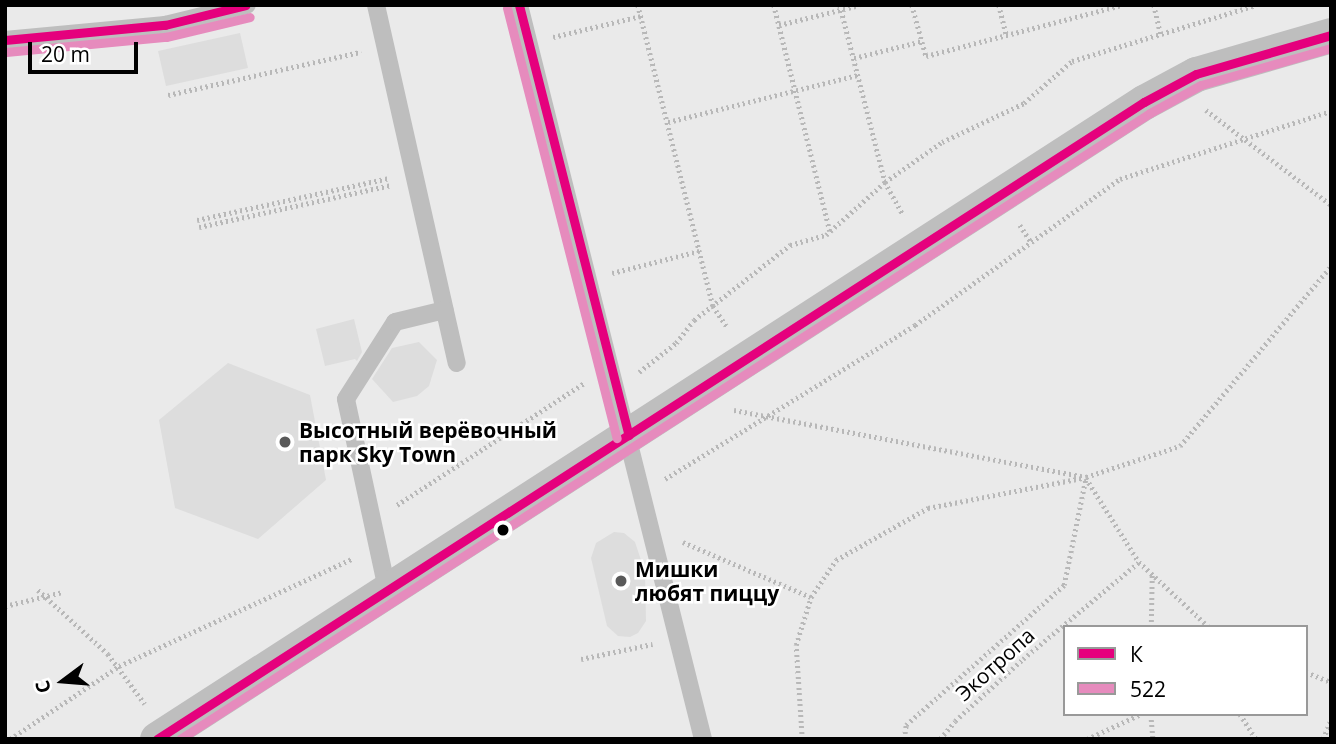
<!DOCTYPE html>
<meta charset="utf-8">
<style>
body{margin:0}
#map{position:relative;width:1336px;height:744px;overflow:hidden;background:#fff;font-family:"Open Sans",sans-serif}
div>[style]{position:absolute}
.green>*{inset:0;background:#eaeaea}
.building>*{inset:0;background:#ddd}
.path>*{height:4.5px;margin-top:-2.25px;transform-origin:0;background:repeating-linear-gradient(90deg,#b8b8b8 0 2px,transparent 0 5.5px)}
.lane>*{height:18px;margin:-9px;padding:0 9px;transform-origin:9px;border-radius:9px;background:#bebebe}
.street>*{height:35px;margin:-17.5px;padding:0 17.5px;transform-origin:17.5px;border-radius:17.5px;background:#bebebe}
.bus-1>*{height:9px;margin:-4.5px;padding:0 4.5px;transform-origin:4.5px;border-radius:4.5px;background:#e5007d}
.bus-2>*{height:9px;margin:-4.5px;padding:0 4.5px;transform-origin:4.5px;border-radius:4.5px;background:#e68bbd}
.dots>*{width:19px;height:19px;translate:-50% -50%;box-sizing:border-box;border:4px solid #fff;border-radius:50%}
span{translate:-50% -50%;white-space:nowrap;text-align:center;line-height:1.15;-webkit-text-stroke:5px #fff;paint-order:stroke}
.poi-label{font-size:21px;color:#000;font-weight:700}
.left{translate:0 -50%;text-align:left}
.street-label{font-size:21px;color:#000}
.frame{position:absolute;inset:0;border:7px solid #000;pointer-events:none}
.legend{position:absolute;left:1063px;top:625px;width:245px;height:91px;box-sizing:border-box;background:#fff;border:2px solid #999;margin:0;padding:9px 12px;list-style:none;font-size:21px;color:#000}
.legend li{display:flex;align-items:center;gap:14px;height:35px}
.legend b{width:35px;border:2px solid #999}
.north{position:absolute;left:28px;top:646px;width:70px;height:70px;-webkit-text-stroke:5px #fff;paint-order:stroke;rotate:254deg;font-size:19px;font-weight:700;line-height:28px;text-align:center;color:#000}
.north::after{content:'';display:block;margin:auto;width:24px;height:32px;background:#000;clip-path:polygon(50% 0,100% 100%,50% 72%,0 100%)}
.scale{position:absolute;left:28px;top:42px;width:110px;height:32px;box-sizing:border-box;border:4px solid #000;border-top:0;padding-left:9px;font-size:21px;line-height:24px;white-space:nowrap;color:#000;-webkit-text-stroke:5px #fff;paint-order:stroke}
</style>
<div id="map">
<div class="green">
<i style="clip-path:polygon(evenodd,5px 5px,1331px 5px,1331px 739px,5px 739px,5px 5px,1065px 627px,1306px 627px,1306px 714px,1065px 714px,1065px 627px)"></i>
</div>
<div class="building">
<i style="clip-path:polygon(240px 33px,248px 68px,166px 86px,158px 51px)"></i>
<i style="clip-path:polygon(354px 319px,362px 352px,357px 361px,355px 359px,325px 366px,316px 329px)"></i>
<i style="clip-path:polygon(419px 342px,437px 360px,429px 386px,417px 396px,393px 402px,372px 379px,392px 348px)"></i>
<i style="clip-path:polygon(228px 363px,310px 395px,326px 480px,258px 539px,175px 508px,159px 420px)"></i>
<i style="clip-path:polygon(614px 532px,624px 533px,635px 542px,645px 572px,646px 621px,638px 633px,630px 637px,618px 636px,607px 626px,591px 558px,596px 543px)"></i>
</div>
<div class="path">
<i style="left:638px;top:5px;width:310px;rotate:76deg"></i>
<i style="left:713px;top:306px;width:25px;rotate:56deg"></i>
<i style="left:774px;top:5px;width:233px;rotate:76.1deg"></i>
<i style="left:840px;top:5px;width:183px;rotate:75.7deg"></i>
<i style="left:885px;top:182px;width:38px;rotate:61deg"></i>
<i style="left:912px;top:5px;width:53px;rotate:74.6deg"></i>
<i style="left:926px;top:56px;width:203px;rotate:-14.6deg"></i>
<i style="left:999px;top:5px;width:30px;rotate:76deg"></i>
<i style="left:1154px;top:5px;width:31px;rotate:77deg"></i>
<i style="left:779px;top:25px;width:83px;rotate:-13.9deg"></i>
<i style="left:553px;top:37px;width:90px;rotate:-13.4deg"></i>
<i style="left:854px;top:58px;width:70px;rotate:-14deg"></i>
<i style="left:168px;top:95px;width:198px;rotate:-12.6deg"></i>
<i style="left:1206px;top:110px;width:157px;rotate:37.2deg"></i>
<i style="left:668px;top:122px;width:196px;rotate:-13.9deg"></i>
<i style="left:197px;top:220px;width:197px;rotate:-12.3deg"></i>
<i style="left:1020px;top:225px;width:20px;rotate:57deg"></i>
<i style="left:199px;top:227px;width:197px;rotate:-12.3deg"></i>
<i style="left:612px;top:273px;width:90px;rotate:-14.2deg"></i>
<i style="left:639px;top:372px;width:47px;rotate:-38.1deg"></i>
<i style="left:676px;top:343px;width:29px;rotate:-52deg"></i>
<i style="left:694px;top:320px;width:122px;rotate:-38deg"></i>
<i style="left:790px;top:245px;width:37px;rotate:-16deg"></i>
<i style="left:826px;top:235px;width:79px;rotate:-41.9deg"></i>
<i style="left:885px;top:182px;width:70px;rotate:-35.1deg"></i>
<i style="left:942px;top:142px;width:91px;rotate:-25.4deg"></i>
<i style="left:1024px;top:103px;width:64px;rotate:-41.2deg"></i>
<i style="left:1072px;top:61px;width:192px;rotate:-16.9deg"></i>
<i style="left:734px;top:410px;width:358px;rotate:10.8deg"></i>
<i style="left:1086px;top:477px;width:99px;rotate:-18.3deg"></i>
<i style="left:1180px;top:446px;width:235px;rotate:-50deg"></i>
<i style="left:1086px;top:478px;width:99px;rotate:57.8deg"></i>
<i style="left:1139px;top:562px;width:96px;rotate:42.9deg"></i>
<i style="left:665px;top:479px;width:294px;rotate:-31.6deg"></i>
<i style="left:915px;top:325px;width:252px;rotate:-35.5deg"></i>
<i style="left:1120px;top:179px;width:222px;rotate:-17.9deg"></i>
<i style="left:397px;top:505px;width:225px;rotate:-33.1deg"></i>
<i style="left:683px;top:542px;width:139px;rotate:23.3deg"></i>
<i style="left:38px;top:590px;width:95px;rotate:42.4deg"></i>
<i style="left:108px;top:654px;width:62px;rotate:53.5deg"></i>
<i style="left:5px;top:606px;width:60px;rotate:-13.6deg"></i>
<i style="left:1151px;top:627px;width:52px;rotate:-88.9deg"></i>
<i style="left:581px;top:659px;width:73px;rotate:-11.9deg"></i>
<i style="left:1306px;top:672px;width:27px;rotate:22deg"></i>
<i style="left:1151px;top:714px;width:25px;rotate:85deg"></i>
<i style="left:1240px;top:714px;width:30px;rotate:57deg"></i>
<i style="left:10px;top:739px;width:131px;rotate:-33.8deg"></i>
<i style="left:119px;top:666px;width:256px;rotate:-24.7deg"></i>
<i style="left:802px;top:739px;width:94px;rotate:-93.7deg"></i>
<i style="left:796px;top:645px;width:50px;rotate:-72.6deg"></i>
<i style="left:811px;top:597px;width:45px;rotate:-56deg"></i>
<i style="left:836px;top:560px;width:106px;rotate:-29.5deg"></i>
<i style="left:928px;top:508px;width:157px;rotate:-11deg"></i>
<i style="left:904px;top:739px;width:14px;rotate:-82deg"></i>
<i style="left:906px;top:725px;width:211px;rotate:-41.5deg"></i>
<i style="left:1064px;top:585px;width:110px;rotate:-78.5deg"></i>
<i style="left:940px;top:739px;width:23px;rotate:-50deg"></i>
<i style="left:955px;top:721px;width:92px;rotate:-42.4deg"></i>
<i style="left:1023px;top:659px;width:151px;rotate:-39.9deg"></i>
<i style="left:1087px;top:739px;width:60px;rotate:-24.8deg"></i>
<i style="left:1323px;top:739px;width:22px;rotate:-68deg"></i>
</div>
<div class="lane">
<i style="left:376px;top:5px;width:367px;rotate:77.3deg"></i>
<i style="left:519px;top:5px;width:757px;rotate:75.93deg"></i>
<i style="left:5px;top:40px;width:161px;rotate:-5.4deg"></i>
<i style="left:165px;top:25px;width:84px;rotate:-13.7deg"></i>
<i style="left:387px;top:589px;width:194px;rotate:-102.2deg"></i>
<i style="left:346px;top:399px;width:91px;rotate:-57.5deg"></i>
<i style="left:395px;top:322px;width:51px;rotate:-13.5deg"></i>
</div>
<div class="street">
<i style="left:157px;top:739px;width:1175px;rotate:-32.84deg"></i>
<i style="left:1144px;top:102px;width:59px;rotate:-28.3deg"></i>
<i style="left:1196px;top:74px;width:141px;rotate:-16.1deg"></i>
</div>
<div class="bus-1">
<i style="left:519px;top:5px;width:444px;rotate:75.7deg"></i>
<i style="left:5px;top:40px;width:161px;rotate:-5.4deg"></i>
<i style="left:165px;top:25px;width:83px;rotate:-13.9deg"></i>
<i style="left:157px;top:739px;width:1175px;rotate:-32.84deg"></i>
<i style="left:1144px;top:102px;width:59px;rotate:-28.3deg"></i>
<i style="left:1196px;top:74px;width:141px;rotate:-16.1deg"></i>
</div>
<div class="bus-2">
<i style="left:507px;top:8px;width:444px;rotate:75.7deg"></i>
<i style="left:6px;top:52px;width:161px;rotate:-5.4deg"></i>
<i style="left:166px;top:37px;width:86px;rotate:-13.4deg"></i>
<i style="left:180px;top:739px;width:1154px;rotate:-32.84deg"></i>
<i style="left:1150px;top:113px;width:58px;rotate:-28.8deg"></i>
<i style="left:1201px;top:85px;width:135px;rotate:-15.9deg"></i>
</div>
<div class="dots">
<i style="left:285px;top:442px;background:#595959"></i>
<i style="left:503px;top:530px;background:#000"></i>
<i style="left:621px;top:581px;background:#595959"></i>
</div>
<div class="poi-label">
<span class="left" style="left:299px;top:442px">Высотный верёвочный<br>парк Sky Town</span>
<span class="left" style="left:635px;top:581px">Мишки<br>любят пиццу</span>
</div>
<div class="street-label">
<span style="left:995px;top:664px;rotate:-42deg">Экотропа</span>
</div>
<div class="frame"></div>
<ul class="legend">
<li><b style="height:9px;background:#e5007d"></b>К</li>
<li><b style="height:9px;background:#e68bbd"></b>522</li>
</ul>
<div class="north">С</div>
<div class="scale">20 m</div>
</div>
